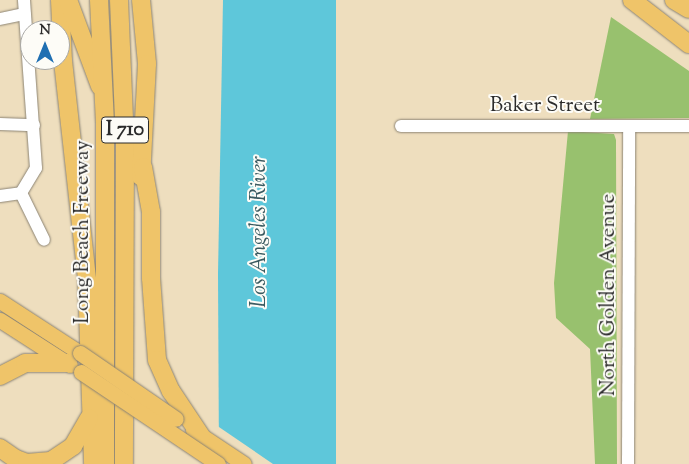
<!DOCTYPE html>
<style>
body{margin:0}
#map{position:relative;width:689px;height:464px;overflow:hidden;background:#eedebe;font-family:"Sorts Mill Goudy",serif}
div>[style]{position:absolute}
.green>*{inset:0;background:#98c16e}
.water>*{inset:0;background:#5ec7da}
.pier>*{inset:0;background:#eedebe}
.roads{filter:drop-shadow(0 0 1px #8c8474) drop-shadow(0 0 1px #8c8474)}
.minor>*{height:12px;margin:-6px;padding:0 6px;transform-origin:6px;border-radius:6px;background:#fff}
.major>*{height:15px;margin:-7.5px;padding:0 7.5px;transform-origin:7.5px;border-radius:7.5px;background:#efc469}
.highway>*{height:18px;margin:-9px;padding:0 9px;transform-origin:9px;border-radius:9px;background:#efc469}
.bridges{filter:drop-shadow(0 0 1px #8c8474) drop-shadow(0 0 1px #8c8474)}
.major-bridge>*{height:15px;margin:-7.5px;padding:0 7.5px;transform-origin:7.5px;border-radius:7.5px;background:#efc469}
span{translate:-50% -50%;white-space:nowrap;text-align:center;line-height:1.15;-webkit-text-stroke:4px #fdfcf7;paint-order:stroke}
.shield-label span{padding:1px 4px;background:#fdfcf7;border:1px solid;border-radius:4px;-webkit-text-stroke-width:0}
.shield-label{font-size:20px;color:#2b2b2b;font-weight:700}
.street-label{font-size:21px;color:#2b2b2b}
.water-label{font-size:22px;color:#3a5a60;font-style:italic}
.north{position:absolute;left:20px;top:20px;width:50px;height:50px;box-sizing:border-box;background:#fdfcf7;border:1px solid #a9a8a5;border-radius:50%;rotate:0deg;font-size:14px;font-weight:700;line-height:20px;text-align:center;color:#2b2b2b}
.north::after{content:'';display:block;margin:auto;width:18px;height:22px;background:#1f6fb2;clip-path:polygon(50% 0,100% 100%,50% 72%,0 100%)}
</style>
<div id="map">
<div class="green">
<i style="clip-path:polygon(611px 17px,689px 71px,689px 118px,590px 119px)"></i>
<i style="clip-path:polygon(568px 131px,614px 134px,616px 140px,617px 464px,595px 464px,590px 349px,556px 318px,554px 283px)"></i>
</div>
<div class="water">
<i style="clip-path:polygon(223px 0,336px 0,336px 464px,219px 464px,218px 274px)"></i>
</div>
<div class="pier">
<i style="clip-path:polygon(216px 425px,273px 464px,216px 464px)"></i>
</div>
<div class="roads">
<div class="minor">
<i style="left:0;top:19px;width:25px;rotate:-12deg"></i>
<i style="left:0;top:124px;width:34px;rotate:2deg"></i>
<i style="left:401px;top:126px;width:288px"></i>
<i style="left:21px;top:193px;width:29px;rotate:-59deg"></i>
<i style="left:36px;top:168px;width:168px;rotate:-94.1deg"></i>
<i style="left:21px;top:193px;width:52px;rotate:63.9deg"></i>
<i style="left:0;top:196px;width:21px;rotate:-8deg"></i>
<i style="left:628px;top:464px;width:337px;rotate:-89.8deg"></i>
</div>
<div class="major">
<i style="left:0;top:301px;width:95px;rotate:33deg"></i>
<i style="left:0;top:320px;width:83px;rotate:32.7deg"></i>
<i style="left:193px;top:430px;width:61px;rotate:33.7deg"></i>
</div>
<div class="highway">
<i style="left:60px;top:0;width:61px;rotate:87.2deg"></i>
<i style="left:63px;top:61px;width:220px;rotate:83.7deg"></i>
<i style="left:87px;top:280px;width:184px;rotate:88.1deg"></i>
<i style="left:68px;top:0;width:92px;rotate:69.6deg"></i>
<i style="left:99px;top:0;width:123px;rotate:87.2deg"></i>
<i style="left:105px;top:123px;width:341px;rotate:90deg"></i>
<i style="left:119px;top:0;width:143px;rotate:87.6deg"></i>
<i style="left:125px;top:143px;width:321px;rotate:90.2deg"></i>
<i style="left:141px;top:0;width:64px;rotate:84.6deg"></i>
<i style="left:147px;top:64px;width:113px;rotate:93deg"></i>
<i style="left:632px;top:0;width:72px;rotate:37.7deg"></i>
<i style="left:674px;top:0;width:17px;rotate:31deg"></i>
<i style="left:143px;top:167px;width:46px;rotate:79.9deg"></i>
<i style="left:151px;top:212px;width:66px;rotate:90deg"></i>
<i style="left:151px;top:278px;width:82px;rotate:85.8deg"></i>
<i style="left:157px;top:360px;width:34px;rotate:66deg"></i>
<i style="left:171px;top:391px;width:54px;rotate:56.3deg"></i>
<i style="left:0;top:376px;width:28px;rotate:-27deg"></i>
<i style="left:25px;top:363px;width:43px"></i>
<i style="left:0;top:448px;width:19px;rotate:35deg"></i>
<i style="left:16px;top:459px;width:12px;rotate:20deg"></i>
<i style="left:27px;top:463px;width:24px;rotate:-5deg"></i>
<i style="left:51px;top:461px;width:27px;rotate:-34deg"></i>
<i style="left:73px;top:446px;width:32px;rotate:-60deg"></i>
</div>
</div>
<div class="bridges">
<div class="major-bridge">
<i style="left:80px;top:353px;width:116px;rotate:34.5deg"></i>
<i style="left:81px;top:372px;width:165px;rotate:33.9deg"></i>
</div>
</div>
<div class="shield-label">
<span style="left:125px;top:130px">I 710</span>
</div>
<div class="street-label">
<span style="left:545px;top:106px">Baker Street</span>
<span style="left:83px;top:232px;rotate:-90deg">Long Beach Freeway</span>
<span style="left:609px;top:295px;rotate:-90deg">North Golden Avenue</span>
</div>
<div class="water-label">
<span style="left:261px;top:232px;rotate:-90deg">Los Angeles River</span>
</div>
<div class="north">N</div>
</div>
